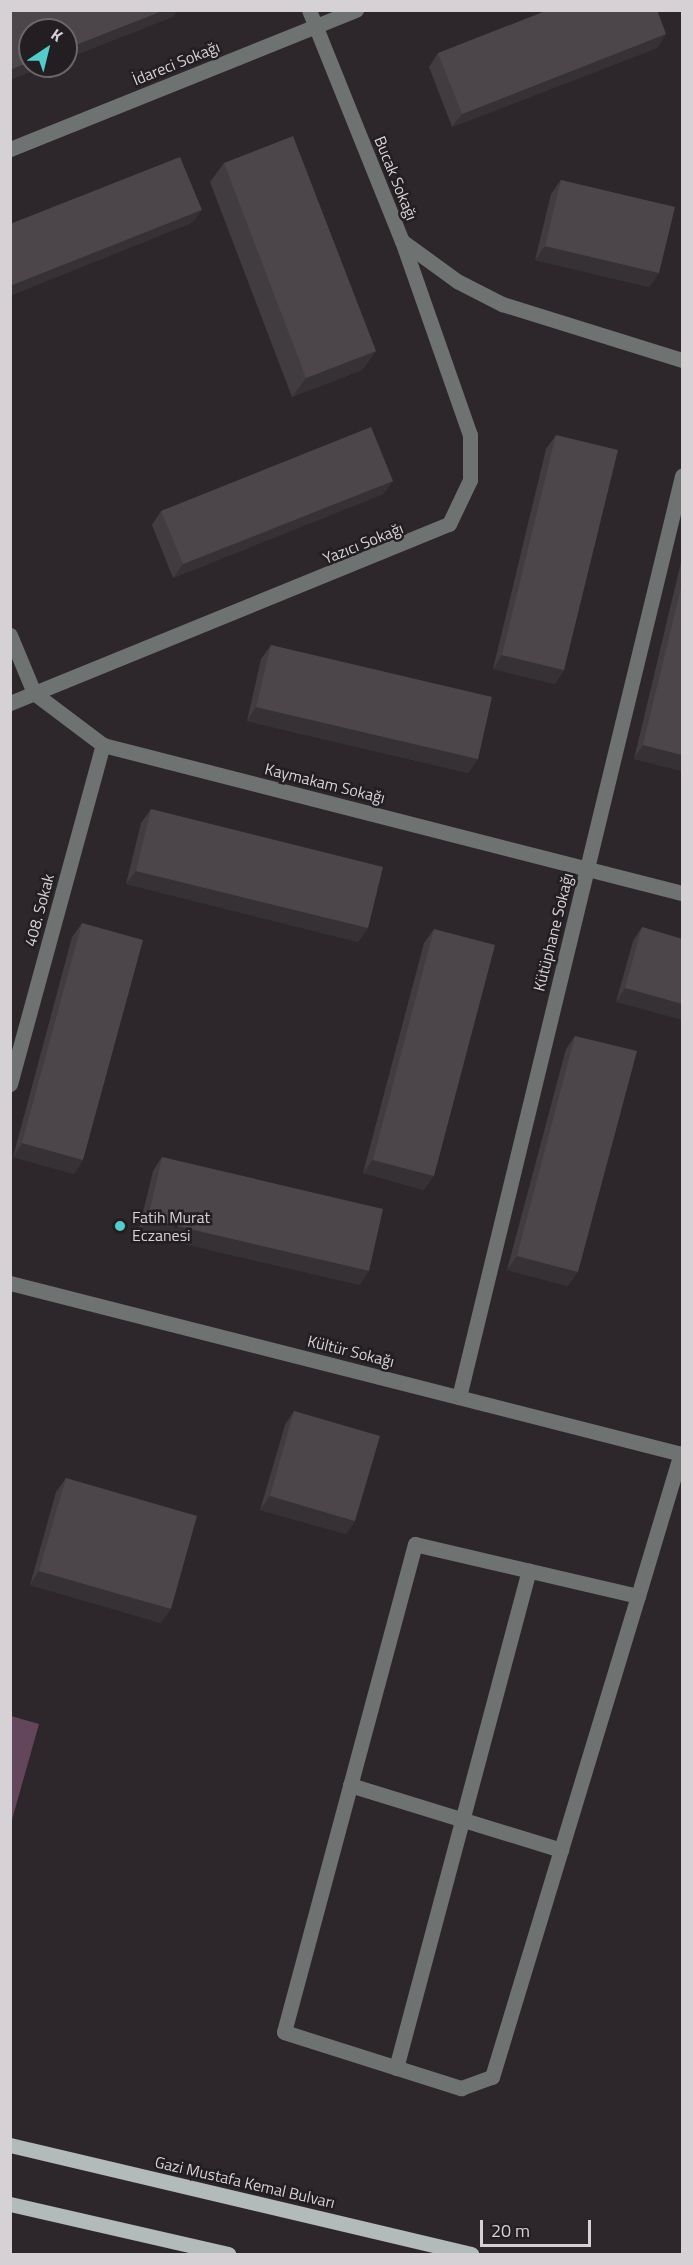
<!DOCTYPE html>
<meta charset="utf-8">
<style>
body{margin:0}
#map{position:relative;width:693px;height:2265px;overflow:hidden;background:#2d272b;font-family:"Titillium Web",sans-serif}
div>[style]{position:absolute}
.green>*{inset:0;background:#63465b}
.minor>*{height:15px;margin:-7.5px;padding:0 7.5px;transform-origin:7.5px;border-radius:7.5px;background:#6e7271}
.major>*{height:15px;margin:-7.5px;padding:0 7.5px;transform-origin:7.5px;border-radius:7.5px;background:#b2baba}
.wall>*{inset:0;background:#413c40}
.shaded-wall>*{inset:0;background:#353134}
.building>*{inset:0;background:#4c464a}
.dots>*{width:16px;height:16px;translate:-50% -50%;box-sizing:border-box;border:3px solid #231e21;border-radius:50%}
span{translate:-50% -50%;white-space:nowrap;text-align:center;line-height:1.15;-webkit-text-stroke:5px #231e21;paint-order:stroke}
.street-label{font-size:16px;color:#d5d1d4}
.poi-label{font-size:16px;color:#d5d1d4}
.left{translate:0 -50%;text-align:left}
.frame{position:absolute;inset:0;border:12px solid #d5d1d4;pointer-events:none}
.north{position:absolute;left:18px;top:18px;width:60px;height:60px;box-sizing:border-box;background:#231e21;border:2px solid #6a6669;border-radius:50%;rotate:35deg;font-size:16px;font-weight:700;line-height:24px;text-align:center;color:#d5d1d4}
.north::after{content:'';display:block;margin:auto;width:21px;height:27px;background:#53cdca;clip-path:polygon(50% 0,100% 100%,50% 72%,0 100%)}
.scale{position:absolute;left:480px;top:2220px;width:111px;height:27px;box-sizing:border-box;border:3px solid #d5d1d4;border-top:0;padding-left:8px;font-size:18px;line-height:21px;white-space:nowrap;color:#d5d1d4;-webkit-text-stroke:4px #231e21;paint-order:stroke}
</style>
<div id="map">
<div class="green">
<i style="clip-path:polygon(11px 1716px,39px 1724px,11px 1823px,10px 1716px)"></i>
</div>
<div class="minor">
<i style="left:309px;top:10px;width:249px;rotate:68.1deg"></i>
<i style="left:402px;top:241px;width:68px;rotate:36deg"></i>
<i style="left:457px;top:281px;width:51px;rotate:27.1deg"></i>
<i style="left:502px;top:304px;width:189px;rotate:17.3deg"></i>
<i style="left:10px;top:149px;width:373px;rotate:-21.9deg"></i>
<i style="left:10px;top:635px;width:63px;rotate:67.5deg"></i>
<i style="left:34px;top:693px;width:86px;rotate:37deg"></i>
<i style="left:103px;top:745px;width:598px;rotate:14.34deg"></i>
<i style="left:10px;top:703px;width:474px;rotate:-22.2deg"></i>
<i style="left:449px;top:524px;width:49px;rotate:-64.5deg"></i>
<i style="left:470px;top:480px;width:45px;rotate:-90deg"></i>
<i style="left:470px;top:435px;width:206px;rotate:-109.3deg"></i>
<i style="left:10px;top:1084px;width:352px;rotate:-74.7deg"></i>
<i style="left:10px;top:1283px;width:693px;rotate:14.28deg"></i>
<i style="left:459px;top:1397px;width:948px;rotate:-76.39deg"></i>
<i style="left:638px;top:1596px;width:229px;rotate:-166.9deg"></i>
<i style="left:415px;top:1544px;width:505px;rotate:105.03deg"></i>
<i style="left:284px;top:2032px;width:186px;rotate:17.6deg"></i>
<i style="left:461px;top:2088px;width:33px;rotate:-20deg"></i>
<i style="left:492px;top:2077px;width:503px;rotate:-73.12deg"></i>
<i style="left:638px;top:1596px;width:149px;rotate:-73.3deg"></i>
<i style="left:350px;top:1785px;width:221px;rotate:17.1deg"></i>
<i style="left:396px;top:2068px;width:515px;rotate:-75.05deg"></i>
</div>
<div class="major">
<i style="left:10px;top:2145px;width:474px;rotate:13.3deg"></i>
<i style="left:10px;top:2204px;width:224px;rotate:12.9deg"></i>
</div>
<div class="wall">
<i style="clip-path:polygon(666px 34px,657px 48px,452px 127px,429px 67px,438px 53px)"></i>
<i style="clip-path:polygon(224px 163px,376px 351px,362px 370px,292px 397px,210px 182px)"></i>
<i style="clip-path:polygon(561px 180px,659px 273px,649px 287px,535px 260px,551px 194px)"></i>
<i style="clip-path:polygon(556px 435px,564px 670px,555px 684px,493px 669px,546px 449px)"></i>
<i style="clip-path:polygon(393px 481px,383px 494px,173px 578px,152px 525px,161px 511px)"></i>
<i style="clip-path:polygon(682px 558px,682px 771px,634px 759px)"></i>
<i style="clip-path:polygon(271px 645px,478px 759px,468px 773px,247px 721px,261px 659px)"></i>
<i style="clip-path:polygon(151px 809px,368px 928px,358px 942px,126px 884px,141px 823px)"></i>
<i style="clip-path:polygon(82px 923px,83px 1160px,74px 1174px,13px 1157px,72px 937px)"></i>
<i style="clip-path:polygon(642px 927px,682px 939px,616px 1002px,633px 941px)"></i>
<i style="clip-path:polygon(434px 929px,424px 1190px,363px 1173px,424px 943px)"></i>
<i style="clip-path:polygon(575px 1036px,568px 1286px,507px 1270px,566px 1049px)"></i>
<i style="clip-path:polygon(162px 1157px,360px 1285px,138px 1233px,153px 1171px)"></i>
<i style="clip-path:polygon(294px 1411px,355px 1521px,346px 1534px,260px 1510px,285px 1425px)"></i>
<i style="clip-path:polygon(66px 1478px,161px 1623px,30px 1585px,56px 1492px)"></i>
</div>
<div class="shaded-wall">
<i style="clip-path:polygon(165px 10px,178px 10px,173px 17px,66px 59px,66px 49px)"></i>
<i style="clip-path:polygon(666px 34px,657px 48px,452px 127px,462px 114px)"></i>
<i style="clip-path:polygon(30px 62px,30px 66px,47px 66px,10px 80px,10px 70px)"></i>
<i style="clip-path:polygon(202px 210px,192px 223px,10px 296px,10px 286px)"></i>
<i style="clip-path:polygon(545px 246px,659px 273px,649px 287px,535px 260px)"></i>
<i style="clip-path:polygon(376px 351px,362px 370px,292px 397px,306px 378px)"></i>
<i style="clip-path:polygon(393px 481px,383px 494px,173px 578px,183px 564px)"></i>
<i style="clip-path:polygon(502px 655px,564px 670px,555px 684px,493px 669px)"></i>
<i style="clip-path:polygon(256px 707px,478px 759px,468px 773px,247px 721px)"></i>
<i style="clip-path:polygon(643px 745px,682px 755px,682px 771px,634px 759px)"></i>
<i style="clip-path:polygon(136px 871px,368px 928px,358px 942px,126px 884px)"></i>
<i style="clip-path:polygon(625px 988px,682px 1004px,682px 1020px,616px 1002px)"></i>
<i style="clip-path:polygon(22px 1143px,83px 1160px,74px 1174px,13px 1157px)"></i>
<i style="clip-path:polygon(373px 1160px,434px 1176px,424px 1190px,363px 1173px)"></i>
<i style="clip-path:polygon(148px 1219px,369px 1271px,360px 1285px,138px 1233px)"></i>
<i style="clip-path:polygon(517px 1256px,578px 1272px,568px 1286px,507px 1270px)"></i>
<i style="clip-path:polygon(270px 1496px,355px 1521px,346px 1534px,260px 1510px)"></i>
<i style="clip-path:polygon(39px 1571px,171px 1609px,161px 1623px,30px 1585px)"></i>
</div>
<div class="building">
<i style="clip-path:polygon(10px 10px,165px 10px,66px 49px,66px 30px,30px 30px,30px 62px,10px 70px)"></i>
<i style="clip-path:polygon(548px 10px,657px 10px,666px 34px,462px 114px,438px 53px)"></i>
<i style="clip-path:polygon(293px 136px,376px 351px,306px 378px,224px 163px)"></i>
<i style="clip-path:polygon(180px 157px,202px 210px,10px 286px,10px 224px)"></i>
<i style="clip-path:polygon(561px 180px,675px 207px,659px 273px,545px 246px)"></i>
<i style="clip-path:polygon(371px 427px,393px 481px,183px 564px,161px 511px)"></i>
<i style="clip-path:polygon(556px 435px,618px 450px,564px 670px,502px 655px)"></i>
<i style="clip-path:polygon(682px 584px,682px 755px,643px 745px)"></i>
<i style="clip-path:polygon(271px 645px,492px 697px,478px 759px,256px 707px)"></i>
<i style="clip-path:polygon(151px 809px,383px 867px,368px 928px,136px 871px)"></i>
<i style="clip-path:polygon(82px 923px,143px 940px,83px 1160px,22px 1143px)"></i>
<i style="clip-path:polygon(642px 927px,682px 939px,682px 1004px,625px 988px)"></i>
<i style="clip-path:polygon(434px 929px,495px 945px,434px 1176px,373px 1160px)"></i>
<i style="clip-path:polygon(575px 1036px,637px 1051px,578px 1272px,517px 1256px)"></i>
<i style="clip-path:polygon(162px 1157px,383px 1209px,369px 1271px,148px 1219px)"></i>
<i style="clip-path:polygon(294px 1411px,380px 1436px,355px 1521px,270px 1496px)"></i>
<i style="clip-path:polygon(66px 1478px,197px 1516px,171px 1609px,39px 1571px)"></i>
</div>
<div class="dots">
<i style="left:120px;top:1226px;background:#53cdca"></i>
</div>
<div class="street-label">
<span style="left:176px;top:63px;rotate:-22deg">İdareci Sokağı</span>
<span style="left:396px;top:178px;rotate:68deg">Bucak Sokağı</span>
<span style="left:363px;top:543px;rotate:-22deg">Yazıcı Sokağı</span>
<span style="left:325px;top:783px;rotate:14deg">Kaymakam Sokağı</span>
<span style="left:39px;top:910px;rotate:-75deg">408. Sokak</span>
<span style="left:553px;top:932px;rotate:-76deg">Kütüphane Sokağı</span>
<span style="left:351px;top:1351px;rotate:14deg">Kültür Sokağı</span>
<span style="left:245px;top:2182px;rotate:13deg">Gazi Mustafa Kemal Bulvarı</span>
</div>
<div class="poi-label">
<span class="left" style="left:132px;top:1226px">Fatih Murat<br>Eczanesi</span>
</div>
<div class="frame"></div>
<div class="north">K</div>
<div class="scale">20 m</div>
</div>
